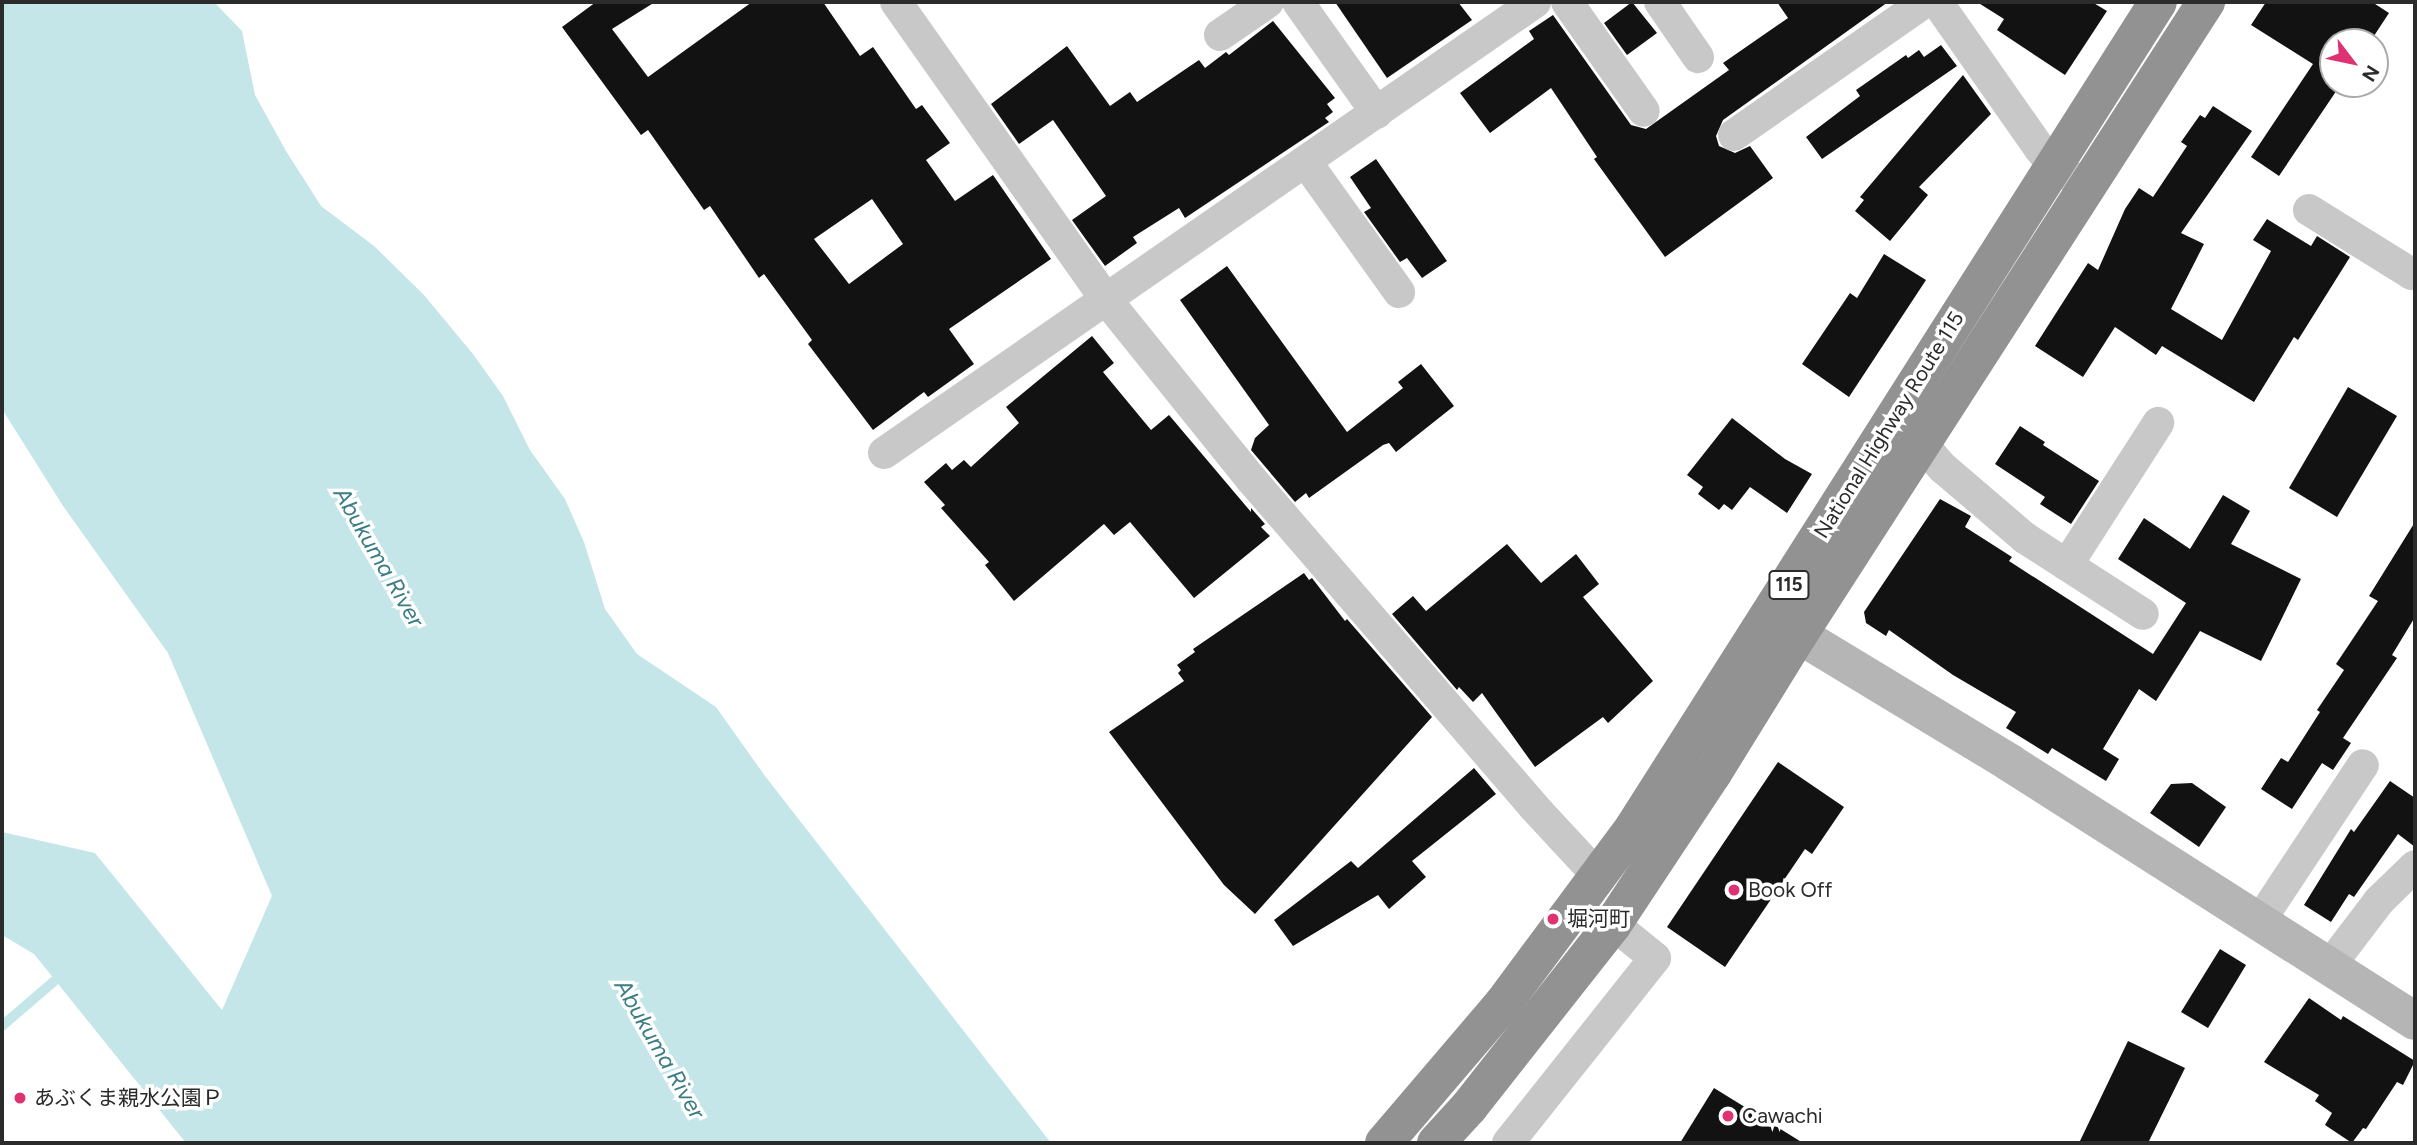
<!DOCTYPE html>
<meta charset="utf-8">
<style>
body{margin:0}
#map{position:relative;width:2417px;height:1145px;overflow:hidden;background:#fff;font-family:Figtree,"Noto Sans JP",sans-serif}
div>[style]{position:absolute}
.water>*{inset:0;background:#c5e6e9}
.stream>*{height:10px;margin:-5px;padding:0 5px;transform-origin:5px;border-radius:5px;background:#c5e6e9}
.building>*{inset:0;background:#121212}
.street>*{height:32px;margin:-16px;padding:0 16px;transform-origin:16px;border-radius:16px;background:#c8c8c8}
.secondary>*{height:38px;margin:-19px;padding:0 19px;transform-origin:19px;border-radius:19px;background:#b5b5b5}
.highway>*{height:38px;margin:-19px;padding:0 19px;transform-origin:19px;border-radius:19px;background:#929292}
.dots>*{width:19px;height:19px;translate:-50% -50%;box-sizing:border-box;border:4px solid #fff;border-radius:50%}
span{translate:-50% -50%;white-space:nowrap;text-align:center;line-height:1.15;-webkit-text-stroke:7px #fff;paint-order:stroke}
.shield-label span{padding:2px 5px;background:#fff;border:2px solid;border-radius:5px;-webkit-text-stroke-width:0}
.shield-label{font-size:19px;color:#2b2b2b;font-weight:700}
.street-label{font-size:21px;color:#2b2b2b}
.poi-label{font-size:21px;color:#2b2b2b}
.left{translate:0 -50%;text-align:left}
.water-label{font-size:23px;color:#3c7d83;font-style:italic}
.frame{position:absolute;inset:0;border:4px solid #2b2b2b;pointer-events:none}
.north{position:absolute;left:2319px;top:28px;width:70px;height:70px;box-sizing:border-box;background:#fff;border:2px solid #aaa;border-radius:50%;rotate:122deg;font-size:19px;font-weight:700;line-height:28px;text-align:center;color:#2b2b2b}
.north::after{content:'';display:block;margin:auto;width:24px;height:32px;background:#de3273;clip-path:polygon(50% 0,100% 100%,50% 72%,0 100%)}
</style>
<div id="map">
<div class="water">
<i style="clip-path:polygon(2px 2px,214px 2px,242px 31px,255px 95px,286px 151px,321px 206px,374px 246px,424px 295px,473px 354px,503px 396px,530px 450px,565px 499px,584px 542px,605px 609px,637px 654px,716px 707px,765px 776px,1051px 1143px,186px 1143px,34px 954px,2px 935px,2px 832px,95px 853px,222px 1010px,272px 896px,168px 653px,63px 506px,2px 409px)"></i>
</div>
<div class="stream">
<i style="left:2px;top:1026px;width:84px;rotate:-40.7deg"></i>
</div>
<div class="building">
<i style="clip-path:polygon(evenodd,596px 2px,655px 2px,612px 29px,648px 77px,752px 2px,823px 2px,860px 56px,873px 47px,916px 109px,922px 105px,950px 143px,926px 160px,955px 201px,993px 175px,1051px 259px,949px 329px,974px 364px,928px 397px,924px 392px,873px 430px,808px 344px,812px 340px,764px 274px,759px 278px,710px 206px,704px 210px,648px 130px,641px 135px,562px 27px,596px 2px,872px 199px,903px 244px,849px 284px,814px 239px,872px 199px)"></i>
<i style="clip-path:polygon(1335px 2px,1458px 2px,1472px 20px,1387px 78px)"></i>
<i style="clip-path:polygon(1632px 2px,1657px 33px,1627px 55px,1604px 23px)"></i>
<i style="clip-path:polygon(1777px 2px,1888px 2px,1723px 120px,1716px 136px,1719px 146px,1735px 153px,1750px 146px,1773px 178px,1665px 257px,1594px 159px,1597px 157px,1551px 88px,1490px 133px,1460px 93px,1534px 39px,1529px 31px,1553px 15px,1631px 125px,1646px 129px,1729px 70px,1723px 63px,1788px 18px)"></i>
<i style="clip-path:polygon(1977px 2px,2092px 2px,2107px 11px,2065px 75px,1997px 30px,2004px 19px)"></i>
<i style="clip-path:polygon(2266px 2px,2372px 2px,2389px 13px,2370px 42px,2333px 42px,2333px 84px,2341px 84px,2279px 176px,2251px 157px,2313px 64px,2251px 25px)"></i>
<i style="clip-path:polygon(1273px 21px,1335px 98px,1327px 104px,1333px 112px,1325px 118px,1329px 122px,1185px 218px,1179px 208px,1133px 237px,1137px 243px,1105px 266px,1072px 220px,1106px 196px,1053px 120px,1019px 144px,991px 104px,1067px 46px,1110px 106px,1130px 92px,1137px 102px,1199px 60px,1205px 68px,1226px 52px,1229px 55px)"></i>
<i style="clip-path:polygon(1941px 45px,1957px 66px,1822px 159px,1806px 137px,1860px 96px,1856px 90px,1906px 55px,1908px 58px,1919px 50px,1924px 57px)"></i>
<i style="clip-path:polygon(1963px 75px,1991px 114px,1919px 187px,1928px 195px,1890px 241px,1855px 211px,1864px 200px,1860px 197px)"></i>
<i style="clip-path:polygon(2213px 106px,2252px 131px,2181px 233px,2204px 244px,2171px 309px,2222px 340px,2271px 251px,2253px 240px,2267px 219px,2311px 246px,2317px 236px,2350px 257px,2298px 340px,2294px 337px,2254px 402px,2162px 346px,2156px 355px,2115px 327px,2083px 377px,2035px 346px,2088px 263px,2098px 270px,2125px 209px,2139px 188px,2153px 197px,2187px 146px,2181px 142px,2200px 115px,2205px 118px)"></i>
<i style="clip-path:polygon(1376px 159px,1447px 261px,1422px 278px,1407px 258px,1400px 262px,1364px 212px,1371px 208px,1350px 177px)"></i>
<i style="clip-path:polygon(1884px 254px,1926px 280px,1849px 397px,1802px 364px,1850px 293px,1857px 298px)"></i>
<i style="clip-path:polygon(1227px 266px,1347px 432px,1403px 388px,1398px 382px,1421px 364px,1454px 406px,1396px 452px,1389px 443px,1383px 445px,1309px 498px,1306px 493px,1295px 502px,1251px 450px,1255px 438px,1269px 425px,1180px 300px)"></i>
<i style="clip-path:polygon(1092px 336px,1114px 363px,1103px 372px,1151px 430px,1169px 415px,1251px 512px,1251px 508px,1265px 524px,1261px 527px,1270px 536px,1194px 598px,1130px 522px,1114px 535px,1104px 524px,1014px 601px,985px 565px,989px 562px,941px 508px,945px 505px,924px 482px,946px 463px,952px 470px,964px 460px,971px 467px,1019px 423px,1006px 407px)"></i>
<i style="clip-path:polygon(2348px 387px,2397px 416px,2337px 517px,2289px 488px)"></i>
<i style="clip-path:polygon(1732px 418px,1785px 459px,1812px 474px,1787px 513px,1750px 487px,1732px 510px,1724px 504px,1719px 510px,1698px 494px,1703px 487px,1687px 475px)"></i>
<i style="clip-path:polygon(2020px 426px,2045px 442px,2043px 445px,2099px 481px,2071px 524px,2040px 504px,2045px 497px,1995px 464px)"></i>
<i style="clip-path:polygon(2223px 495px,2250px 511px,2231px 544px,2301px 579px,2261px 661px,2200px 631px,2156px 701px,2139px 689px,2103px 749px,2119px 759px,2106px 781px,2052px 748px,2048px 754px,2006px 728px,2016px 712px,1953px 675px,1889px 630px,1886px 636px,1866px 623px,1864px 612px,1940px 499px,1971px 516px,1965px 527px,2012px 557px,2009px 561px,2153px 654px,2186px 603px,2118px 559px,2144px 518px,2190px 549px)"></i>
<i style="clip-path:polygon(2415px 522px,2415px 617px,2392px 655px,2397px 658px,2343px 738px,2351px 743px,2333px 770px,2322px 763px,2292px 809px,2261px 789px,2281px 758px,2288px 762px,2320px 712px,2317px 710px,2344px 670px,2336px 664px,2378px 601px,2369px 596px)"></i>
<i style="clip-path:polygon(1507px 544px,1541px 583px,1576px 554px,1599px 584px,1583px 597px,1653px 681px,1608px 723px,1603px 717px,1535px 767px,1482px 693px,1473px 702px,1459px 687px,1457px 690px,1392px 614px,1413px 596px,1426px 611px)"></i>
<i style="clip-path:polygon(1304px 573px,1309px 580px,1312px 578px,1345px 621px,1347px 619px,1432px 717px,1255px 914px,1224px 885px,1109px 732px,1184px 681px,1178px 673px,1181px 670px,1177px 665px,1195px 652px,1193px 649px)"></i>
<i style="clip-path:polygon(1778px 762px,1844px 807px,1812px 854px,1805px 849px,1725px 967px,1667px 927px)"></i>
<i style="clip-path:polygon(1474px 768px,1496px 794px,1412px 861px,1426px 877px,1389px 909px,1378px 895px,1293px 946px,1274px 920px,1351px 861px,1358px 868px)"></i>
<i style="clip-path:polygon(2390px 781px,2415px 798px,2415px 847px,2398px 834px,2354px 897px,2349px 894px,2331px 922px,2304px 905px,2351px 829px,2354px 832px)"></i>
<i style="clip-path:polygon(2192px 783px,2226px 807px,2199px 847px,2150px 813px,2171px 784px)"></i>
<i style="clip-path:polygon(2220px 949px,2246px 965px,2208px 1028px,2181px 1012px)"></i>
<i style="clip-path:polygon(2309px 998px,2341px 1020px,2343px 1016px,2415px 1061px,2403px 1085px,2397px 1082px,2366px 1129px,2363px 1128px,2352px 1143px,2325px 1125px,2332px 1113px,2315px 1101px,2319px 1095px,2264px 1062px)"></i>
<i style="clip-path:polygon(2128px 1041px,2185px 1068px,2148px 1143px,2079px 1143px)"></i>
<i style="clip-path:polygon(1714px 1088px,1803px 1143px,1680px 1143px)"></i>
</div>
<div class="street">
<i style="left:896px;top:2px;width:362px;rotate:54.8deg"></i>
<i style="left:1105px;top:298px;width:233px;rotate:51.1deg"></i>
<i style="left:1251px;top:479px;width:433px;rotate:49.2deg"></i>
<i style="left:1534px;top:807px;width:94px;rotate:47.2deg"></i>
<i style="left:1298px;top:2px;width:136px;rotate:54.6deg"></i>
<i style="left:1567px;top:2px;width:133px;rotate:54.8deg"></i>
<i style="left:1660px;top:2px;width:67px;rotate:55.4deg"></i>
<i style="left:1937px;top:2px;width:179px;rotate:55deg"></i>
<i style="left:2040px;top:149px;width:21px;rotate:51deg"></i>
<i style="left:2053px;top:165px;width:25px;rotate:32deg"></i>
<i style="left:1220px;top:35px;width:58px;rotate:-34.5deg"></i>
<i style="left:1734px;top:135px;width:233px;rotate:-34.9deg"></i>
<i style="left:1306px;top:162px;width:160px;rotate:54.4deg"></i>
<i style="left:2309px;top:210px;width:121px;rotate:31.9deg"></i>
<i style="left:2412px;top:274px;width:4px;rotate:-34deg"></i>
<i style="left:1922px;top:444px;width:32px;rotate:49deg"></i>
<i style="left:1943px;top:468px;width:108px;rotate:40.5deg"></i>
<i style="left:2025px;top:538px;width:140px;rotate:32.8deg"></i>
<i style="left:884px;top:453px;width:792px;rotate:-34.71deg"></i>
<i style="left:2067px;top:565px;width:169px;rotate:-57.3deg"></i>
<i style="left:2259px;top:922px;width:188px;rotate:-56.5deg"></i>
<i style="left:2328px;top:968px;width:84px;rotate:-52.7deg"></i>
<i style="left:2379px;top:901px;width:50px;rotate:-44.2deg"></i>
<i style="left:1508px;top:1143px;width:236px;rotate:-51.5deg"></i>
<i style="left:1655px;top:958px;width:54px;rotate:-141deg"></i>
</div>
<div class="secondary">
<i style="left:1771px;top:618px;width:280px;rotate:31.2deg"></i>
<i style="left:2010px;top:763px;width:480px;rotate:32.5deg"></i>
</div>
<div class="highway">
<i style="left:1384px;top:1143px;width:182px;rotate:-49.5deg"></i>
<i style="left:1502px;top:1005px;width:222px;rotate:-53.4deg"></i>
<i style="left:1634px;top:827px;width:977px;rotate:-57.58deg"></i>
<i style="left:1436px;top:1143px;width:49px;rotate:-47.5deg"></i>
<i style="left:1469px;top:1107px;width:233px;rotate:-51.8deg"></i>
<i style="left:1613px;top:924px;width:181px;rotate:-56.5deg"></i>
<i style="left:1713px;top:773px;width:163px;rotate:-58.3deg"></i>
<i style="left:1799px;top:634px;width:752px;rotate:-57.22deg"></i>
</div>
<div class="dots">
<i style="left:1734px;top:890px;background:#de3273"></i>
<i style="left:1553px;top:919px;background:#de3273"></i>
<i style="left:20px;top:1098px;background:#de3273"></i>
<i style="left:1728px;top:1116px;background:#de3273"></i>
</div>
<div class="shield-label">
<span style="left:1789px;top:585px">115</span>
</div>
<div class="street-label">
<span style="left:1889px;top:425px;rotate:-58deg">National Highway Route 115</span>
</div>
<div class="poi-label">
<span class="left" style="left:1748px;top:890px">Book Off</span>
<span class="left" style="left:1567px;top:919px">堀河町</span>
<span class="left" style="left:34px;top:1098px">あぶくま親水公園Ｐ</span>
<span class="left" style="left:1742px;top:1116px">Cawachi</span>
</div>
<div class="water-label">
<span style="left:379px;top:557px;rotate:60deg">Abukuma River</span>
<span style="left:660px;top:1049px;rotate:60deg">Abukuma River</span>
</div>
<div class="frame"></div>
<div class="north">N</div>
</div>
